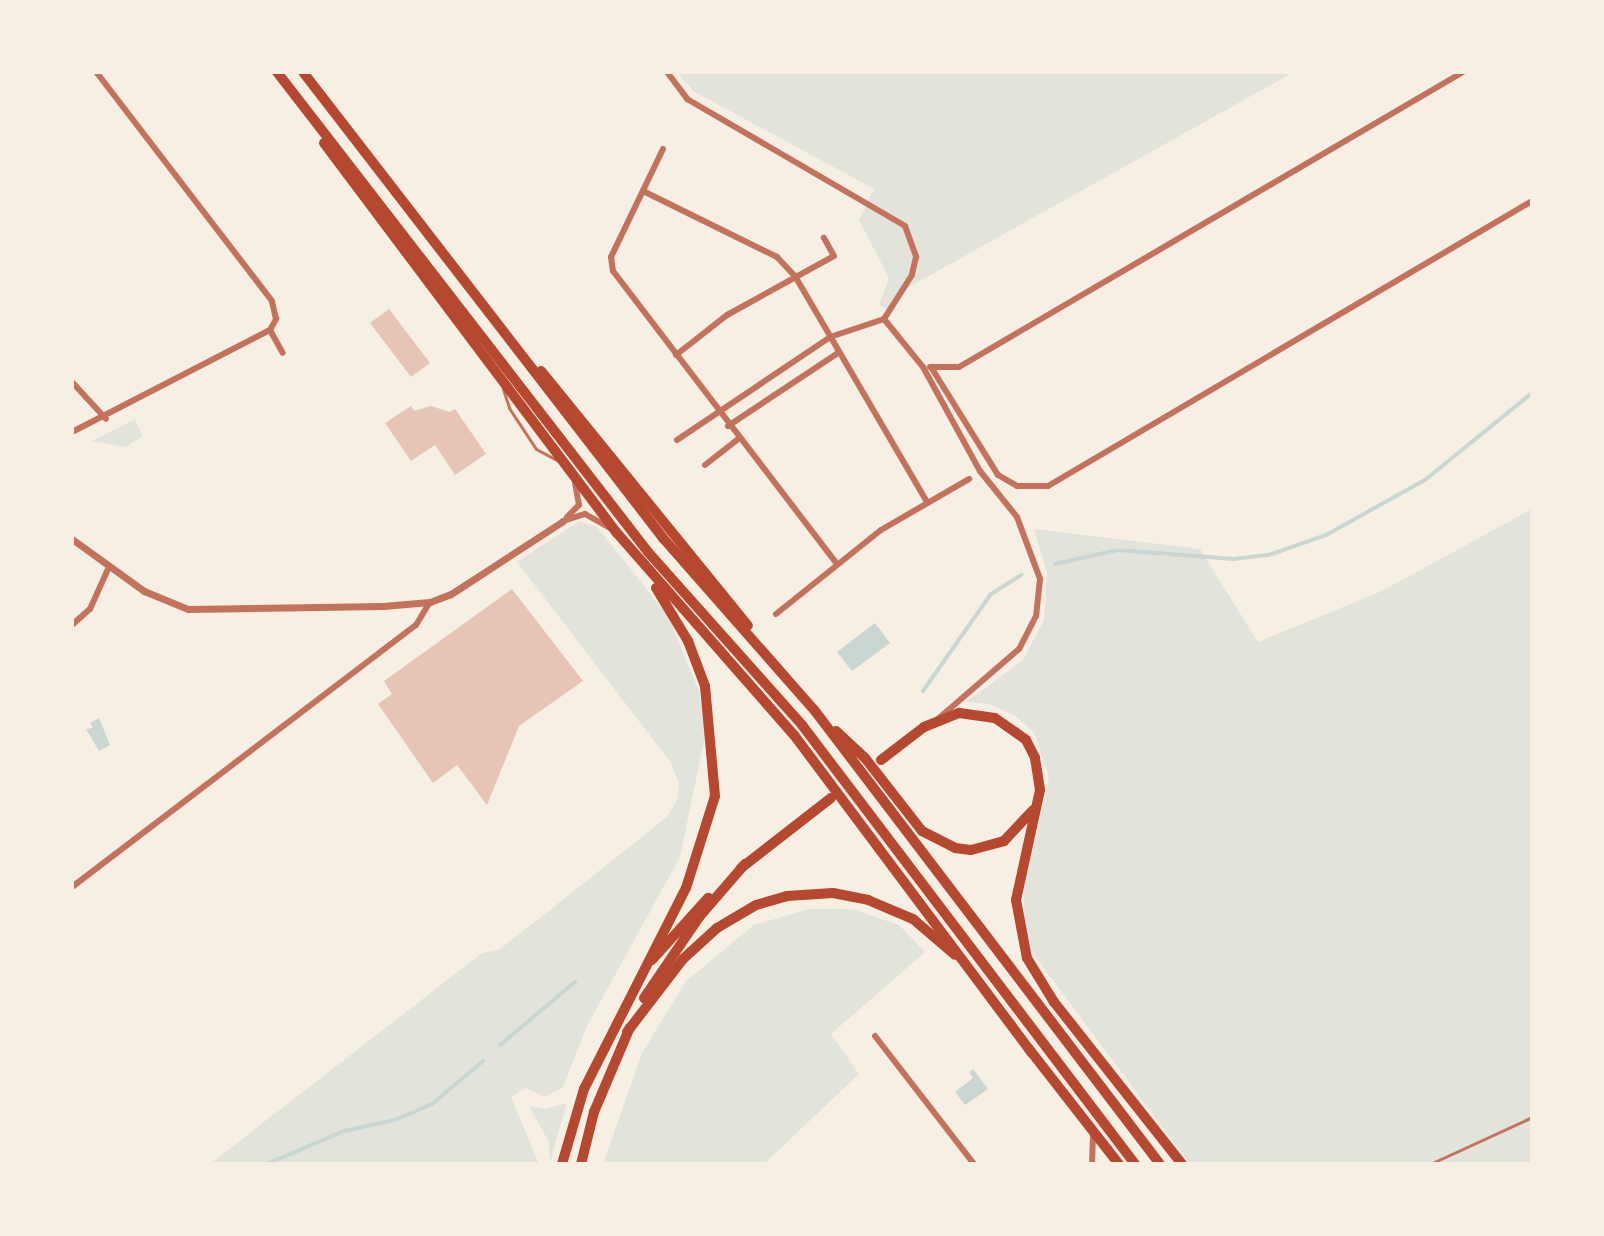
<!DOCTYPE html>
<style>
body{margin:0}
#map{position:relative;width:1604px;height:1236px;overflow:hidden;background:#f6efe4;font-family:Quicksand,sans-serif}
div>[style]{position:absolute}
.green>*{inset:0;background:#e2e4dc}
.water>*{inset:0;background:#c9d6d2}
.stream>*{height:4px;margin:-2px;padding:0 2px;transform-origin:2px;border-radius:2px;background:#c9d6d2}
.building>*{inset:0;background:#e6c5b7}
.service>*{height:3px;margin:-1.5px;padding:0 1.5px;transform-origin:1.5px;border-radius:1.5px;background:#c5725c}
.minor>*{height:6px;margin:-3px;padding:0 3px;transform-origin:3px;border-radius:3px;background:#c5725c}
.tertiary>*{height:7px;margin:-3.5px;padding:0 3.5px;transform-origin:3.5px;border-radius:3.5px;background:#c5725c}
.trunk>*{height:10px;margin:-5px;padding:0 5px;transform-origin:5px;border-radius:5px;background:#b5482f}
span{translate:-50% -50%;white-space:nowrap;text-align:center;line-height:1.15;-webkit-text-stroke:6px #f6efe4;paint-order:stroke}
.frame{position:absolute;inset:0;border:74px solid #f6efe4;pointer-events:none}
</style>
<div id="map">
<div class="green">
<i style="clip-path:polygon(677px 72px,1294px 72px,902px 291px,893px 312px,879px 305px,889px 278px,859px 220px,874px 189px,693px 91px)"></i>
<i style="clip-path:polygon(135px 419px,142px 436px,126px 447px,92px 441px)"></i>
<i style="clip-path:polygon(1532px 509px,1532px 1164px,1190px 1164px,1034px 955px,1024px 922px,1024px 888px,1049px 777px,1034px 733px,1016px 716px,989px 704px,966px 702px,1023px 660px,1044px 620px,1047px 573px,1034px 529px,1200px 549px,1258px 642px,1382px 591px)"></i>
<i style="clip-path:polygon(579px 521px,597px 527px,668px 616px,699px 691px,705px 736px,680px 857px,587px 1026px,563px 1087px,545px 1097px,526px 1088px,511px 1097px,539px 1164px,210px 1164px,482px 953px,499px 950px,667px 817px,677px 800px,679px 783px,671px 763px,517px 562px)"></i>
<i style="clip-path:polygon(809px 909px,852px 909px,899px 925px,925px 952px,831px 1034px,859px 1074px,764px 1164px,603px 1164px,642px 1053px,686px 981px,754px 925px)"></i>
<i style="clip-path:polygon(567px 1103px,558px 1133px,550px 1164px,549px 1142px,529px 1106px,545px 1109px)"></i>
</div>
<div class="water">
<i style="clip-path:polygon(875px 623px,890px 643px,852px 671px,837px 652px)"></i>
<i style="clip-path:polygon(99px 718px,110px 745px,99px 751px,86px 729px,93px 728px,90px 723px)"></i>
<i style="clip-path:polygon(973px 1069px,988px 1089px,965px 1105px,955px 1092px,973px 1078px,969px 1072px)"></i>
</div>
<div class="stream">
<i style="left:1055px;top:564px;width:64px;rotate:-12.7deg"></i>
<i style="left:1117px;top:550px;width:117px;rotate:4.4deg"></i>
<i style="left:1234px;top:559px;width:35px;rotate:-7deg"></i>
<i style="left:1269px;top:555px;width:60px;rotate:-19.3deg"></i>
<i style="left:1326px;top:535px;width:113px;rotate:-29.1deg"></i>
<i style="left:1425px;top:480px;width:138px;rotate:-39.1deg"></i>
<i style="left:923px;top:691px;width:118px;rotate:-55deg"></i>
<i style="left:991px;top:594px;width:36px;rotate:-32deg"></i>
<i style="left:500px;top:1045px;width:98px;rotate:-40deg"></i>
<i style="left:267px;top:1164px;width:84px;rotate:-23.2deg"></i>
<i style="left:344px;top:1131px;width:52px;rotate:-12.2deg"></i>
<i style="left:395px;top:1120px;width:40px;rotate:-23.4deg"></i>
<i style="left:432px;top:1104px;width:67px;rotate:-40.1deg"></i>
</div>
<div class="building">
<i style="clip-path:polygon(389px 309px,430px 363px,411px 377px,370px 323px)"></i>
<i style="clip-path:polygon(411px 406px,414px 411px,431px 406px,450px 412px,455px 409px,486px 454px,455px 475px,435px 445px,411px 461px,385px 423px)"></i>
<i style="clip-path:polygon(512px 589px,583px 681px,519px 726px,487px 805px,457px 765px,433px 783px,378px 704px,392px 694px,384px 681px)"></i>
</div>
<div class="service">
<i style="left:503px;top:389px;width:20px;rotate:72deg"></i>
<i style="left:509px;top:408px;width:49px;rotate:56.6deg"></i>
<i style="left:536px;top:449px;width:27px;rotate:28deg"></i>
<i style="left:1430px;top:1164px;width:112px;rotate:-24.7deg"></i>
</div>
<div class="minor">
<i style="left:667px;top:72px;width:34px;rotate:53deg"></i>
<i style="left:687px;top:99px;width:252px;rotate:30.2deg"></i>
<i style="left:905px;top:226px;width:33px;rotate:70deg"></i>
<i style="left:916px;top:257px;width:18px;rotate:103deg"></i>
<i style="left:912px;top:275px;width:52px;rotate:122.5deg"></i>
<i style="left:663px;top:149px;width:120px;rotate:115.7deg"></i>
<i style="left:611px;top:257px;width:14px;rotate:82deg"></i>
<i style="left:613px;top:271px;width:369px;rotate:52.6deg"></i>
<i style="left:643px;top:191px;width:149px;rotate:26.2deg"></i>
<i style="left:777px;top:257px;width:26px;rotate:47deg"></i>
<i style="left:795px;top:276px;width:262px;rotate:59.7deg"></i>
<i style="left:270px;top:330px;width:26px;rotate:61deg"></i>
<i style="left:676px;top:355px;width:65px;rotate:-38.1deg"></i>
<i style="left:727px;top:315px;width:122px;rotate:-28.9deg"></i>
<i style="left:834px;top:256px;width:21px;rotate:-119deg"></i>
<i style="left:930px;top:367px;width:29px"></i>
<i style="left:959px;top:367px;width:584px;rotate:-30.34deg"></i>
<i style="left:931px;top:367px;width:127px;rotate:58.2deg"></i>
<i style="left:998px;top:475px;width:22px;rotate:30deg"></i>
<i style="left:1017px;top:486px;width:31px"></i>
<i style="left:1048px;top:486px;width:562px;rotate:-30.49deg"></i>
<i style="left:72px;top:382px;width:50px;rotate:47.4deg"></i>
<i style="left:728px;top:426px;width:132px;rotate:-33.6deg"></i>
<i style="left:72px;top:432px;width:223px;rotate:-27.3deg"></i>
<i style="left:270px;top:330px;width:13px;rotate:-61deg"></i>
<i style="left:276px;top:319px;width:18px;rotate:-103deg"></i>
<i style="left:272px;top:301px;width:289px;rotate:-127.5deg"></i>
<i style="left:677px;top:440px;width:184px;rotate:-33.9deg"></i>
<i style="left:830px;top:337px;width:57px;rotate:-18.4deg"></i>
<i style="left:884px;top:319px;width:62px;rotate:50.9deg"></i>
<i style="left:923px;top:367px;width:119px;rotate:61.3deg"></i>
<i style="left:980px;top:471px;width:59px;rotate:51.2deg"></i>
<i style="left:1017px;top:517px;width:66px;rotate:69.6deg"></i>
<i style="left:1040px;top:579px;width:37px;rotate:96deg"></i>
<i style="left:1036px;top:616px;width:37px;rotate:117deg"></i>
<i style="left:1019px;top:649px;width:106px;rotate:139.2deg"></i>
<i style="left:705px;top:465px;width:42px;rotate:-38.2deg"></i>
<i style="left:567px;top:517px;width:17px;rotate:-45deg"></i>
<i style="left:579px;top:505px;width:23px;rotate:-100deg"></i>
<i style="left:563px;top:521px;width:23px;rotate:-18deg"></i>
<i style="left:585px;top:514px;width:29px;rotate:29deg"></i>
<i style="left:776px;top:614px;width:134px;rotate:-38.7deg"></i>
<i style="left:881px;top:530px;width:102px;rotate:-30.1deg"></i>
<i style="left:72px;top:625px;width:24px;rotate:-42deg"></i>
<i style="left:90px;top:609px;width:46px;rotate:-65.7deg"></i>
<i style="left:72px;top:887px;width:432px;rotate:-37.3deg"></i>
<i style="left:416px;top:625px;width:27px;rotate:-59deg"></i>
<i style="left:875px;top:1036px;width:162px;rotate:52.3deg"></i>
<i style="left:1092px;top:1164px;width:30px;rotate:-88deg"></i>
</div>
<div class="tertiary">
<i style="left:72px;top:539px;width:89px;rotate:35.8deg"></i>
<i style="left:144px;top:591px;width:48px;rotate:22.2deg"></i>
<i style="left:188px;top:609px;width:195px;rotate:-0.9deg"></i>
<i style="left:383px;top:606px;width:47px;rotate:-4.9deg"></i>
<i style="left:430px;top:602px;width:22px;rotate:-21deg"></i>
<i style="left:451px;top:594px;width:134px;rotate:-33.1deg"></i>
</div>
<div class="trunk">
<i style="left:277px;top:72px;width:607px;rotate:52.3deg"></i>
<i style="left:648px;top:552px;width:232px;rotate:48.3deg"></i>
<i style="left:802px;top:725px;width:551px;rotate:52.82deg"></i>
<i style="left:303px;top:72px;width:589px;rotate:52.31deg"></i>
<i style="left:663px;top:538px;width:230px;rotate:48.7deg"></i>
<i style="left:815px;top:711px;width:569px;rotate:52.71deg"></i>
<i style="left:324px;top:143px;width:488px;rotate:53.1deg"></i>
<i style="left:617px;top:533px;width:269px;rotate:48.8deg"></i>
<i style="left:794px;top:735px;width:397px;rotate:53.2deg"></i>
<i style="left:541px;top:371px;width:328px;rotate:50.9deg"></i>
<i style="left:836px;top:731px;width:40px;rotate:43deg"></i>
<i style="left:865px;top:758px;width:93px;rotate:52deg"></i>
<i style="left:922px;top:831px;width:37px;rotate:27deg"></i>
<i style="left:955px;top:848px;width:16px;rotate:7deg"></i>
<i style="left:971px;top:850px;width:34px;rotate:-15deg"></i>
<i style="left:1004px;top:841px;width:42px;rotate:-46.9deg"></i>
<i style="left:881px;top:760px;width:54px;rotate:-37.5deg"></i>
<i style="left:924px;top:727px;width:38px;rotate:-22deg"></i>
<i style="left:959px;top:713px;width:36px;rotate:8deg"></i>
<i style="left:995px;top:718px;width:38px;rotate:35deg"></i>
<i style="left:1026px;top:740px;width:20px;rotate:63deg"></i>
<i style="left:1035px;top:758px;width:32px;rotate:81deg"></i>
<i style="left:1040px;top:790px;width:113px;rotate:102.3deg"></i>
<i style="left:1016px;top:900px;width:59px;rotate:79.3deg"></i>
<i style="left:1027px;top:958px;width:52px;rotate:58.5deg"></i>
<i style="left:1054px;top:1002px;width:206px;rotate:51.7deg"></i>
<i style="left:741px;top:868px;width:114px;rotate:-37.9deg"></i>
<i style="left:652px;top:960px;width:84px;rotate:-47.9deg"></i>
<i style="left:644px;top:998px;width:99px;rotate:-55.7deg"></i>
<i style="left:700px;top:916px;width:69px;rotate:-49.1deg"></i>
<i style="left:627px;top:1032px;width:92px;rotate:-52.5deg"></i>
<i style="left:683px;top:959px;width:46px;rotate:-42.4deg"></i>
<i style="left:717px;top:928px;width:45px;rotate:-30.5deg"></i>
<i style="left:756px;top:905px;width:32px;rotate:-16deg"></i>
<i style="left:787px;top:896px;width:46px;rotate:-3.7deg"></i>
<i style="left:833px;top:893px;width:36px;rotate:11deg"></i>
<i style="left:868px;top:900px;width:49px;rotate:22.9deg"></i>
<i style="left:913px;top:919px;width:55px;rotate:40.6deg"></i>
<i style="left:1029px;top:1049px;width:146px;rotate:52deg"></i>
<i style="left:562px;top:1164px;width:78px;rotate:-73.7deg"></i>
<i style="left:584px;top:1089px;width:225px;rotate:-63.1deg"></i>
<i style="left:686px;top:888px;width:96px;rotate:-72.5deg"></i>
<i style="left:715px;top:796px;width:110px;rotate:-95.2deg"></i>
<i style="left:705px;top:686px;width:48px;rotate:-110.7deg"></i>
<i style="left:688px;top:641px;width:62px;rotate:-121.1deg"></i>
<i style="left:581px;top:1164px;width:54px;rotate:-76deg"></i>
<i style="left:594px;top:1112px;width:92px;rotate:-67deg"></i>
</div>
<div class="frame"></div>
</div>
